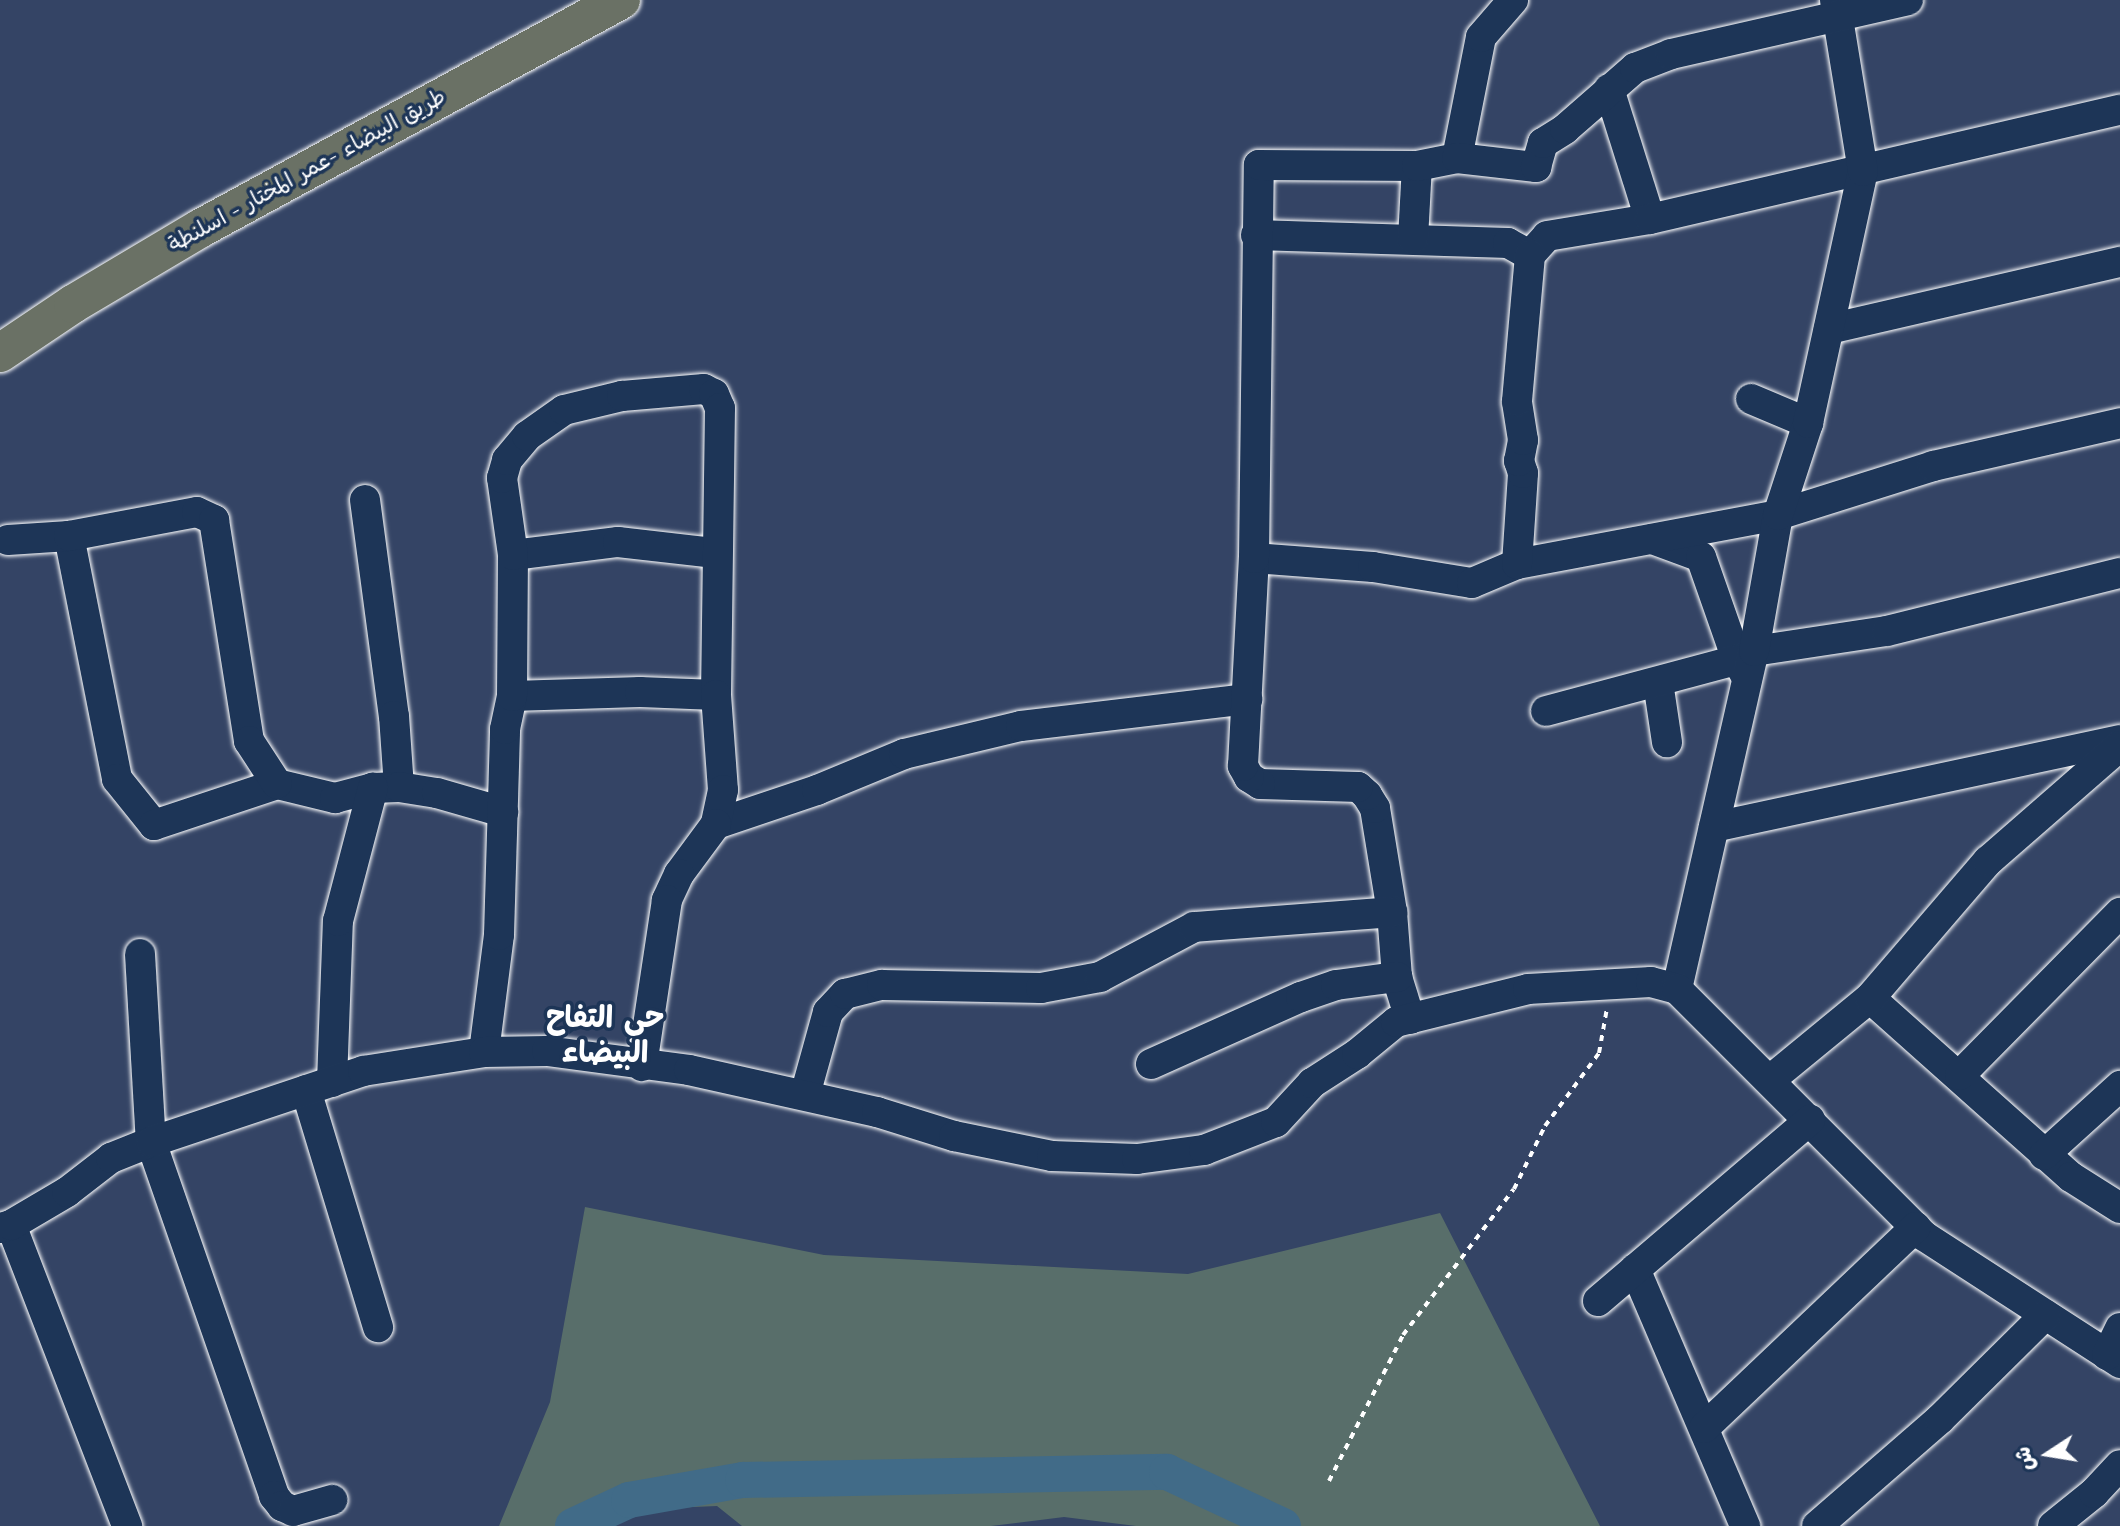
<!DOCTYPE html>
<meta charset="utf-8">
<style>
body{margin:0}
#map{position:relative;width:2120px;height:1526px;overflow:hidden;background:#344465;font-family:"Comic Neue","Playpen Sans Arabic",sans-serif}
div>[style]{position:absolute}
.green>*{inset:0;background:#586e6a}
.river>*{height:36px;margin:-18px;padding:0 18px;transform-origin:18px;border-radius:18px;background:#416b88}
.path>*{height:4px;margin-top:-2px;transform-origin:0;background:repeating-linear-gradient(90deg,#fff 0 6px,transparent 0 12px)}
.roads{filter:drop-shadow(0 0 2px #fff) drop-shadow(0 0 2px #fff)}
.minor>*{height:30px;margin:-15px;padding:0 15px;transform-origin:15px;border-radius:15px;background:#1d3557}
.major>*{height:38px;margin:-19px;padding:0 19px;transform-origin:19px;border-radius:19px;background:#6a7165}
span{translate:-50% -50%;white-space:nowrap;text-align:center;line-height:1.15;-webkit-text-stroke:7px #1d3557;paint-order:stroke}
.street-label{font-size:22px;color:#fff}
.district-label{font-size:30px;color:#fff;font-weight:700}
.north{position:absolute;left:2008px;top:1414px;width:80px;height:80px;-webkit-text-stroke:6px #1d3557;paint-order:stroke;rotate:258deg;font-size:22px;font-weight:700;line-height:32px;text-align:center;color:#fff}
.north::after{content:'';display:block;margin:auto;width:28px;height:36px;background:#fff;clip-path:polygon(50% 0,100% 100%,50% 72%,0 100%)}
</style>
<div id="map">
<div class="green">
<i style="clip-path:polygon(585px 1207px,824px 1255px,1188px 1274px,1440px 1213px,1600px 1526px,1136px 1526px,1064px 1517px,991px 1526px,742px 1526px,717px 1506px,646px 1509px,596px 1526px,499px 1526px,550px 1402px)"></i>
</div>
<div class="river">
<i style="left:573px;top:1526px;width:62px;rotate:-24.9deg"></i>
<i style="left:629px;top:1500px;width:116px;rotate:-10deg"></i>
<i style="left:743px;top:1480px;width:424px;rotate:-1.1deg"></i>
<i style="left:1167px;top:1472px;width:128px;rotate:25deg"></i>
</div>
<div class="path">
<i style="left:1329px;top:1481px;width:164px;rotate:-63.1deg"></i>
<i style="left:1403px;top:1335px;width:183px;rotate:-52.8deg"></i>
<i style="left:1514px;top:1189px;width:70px;rotate:-63.8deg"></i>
<i style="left:1545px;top:1126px;width:91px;rotate:-53.5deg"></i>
<i style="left:1599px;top:1053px;width:46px;rotate:-79.9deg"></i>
</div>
<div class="roads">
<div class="minor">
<i style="left:1609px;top:89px;width:136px;rotate:72.5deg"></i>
<i style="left:1457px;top:158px;width:123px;rotate:-78.8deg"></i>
<i style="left:1481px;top:37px;width:49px;rotate:-49.1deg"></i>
<i style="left:1256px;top:235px;width:252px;rotate:1.8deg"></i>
<i style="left:1508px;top:243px;width:25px;rotate:29deg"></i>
<i style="left:1530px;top:255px;width:25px;rotate:-48deg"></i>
<i style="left:1547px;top:236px;width:104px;rotate:-9.4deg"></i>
<i style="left:1650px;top:219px;width:482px;rotate:-13.1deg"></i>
<i style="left:1413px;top:239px;width:73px;rotate:-86.9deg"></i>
<i style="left:1829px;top:329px;width:299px;rotate:-13deg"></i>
<i style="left:1751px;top:399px;width:62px;rotate:22.8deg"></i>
<i style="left:365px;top:500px;width:218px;rotate:82.4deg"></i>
<i style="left:394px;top:716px;width:71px;rotate:86deg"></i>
<i style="left:69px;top:536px;width:248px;rotate:78.8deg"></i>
<i style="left:117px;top:779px;width:59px;rotate:51.2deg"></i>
<i style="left:154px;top:825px;width:130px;rotate:-18.4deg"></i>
<i style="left:277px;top:784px;width:60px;rotate:13.6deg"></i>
<i style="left:335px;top:798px;width:39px;rotate:-15deg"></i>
<i style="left:373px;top:788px;width:26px;rotate:-2deg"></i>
<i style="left:399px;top:787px;width:38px;rotate:9deg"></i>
<i style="left:437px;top:793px;width:69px;rotate:16.1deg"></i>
<i style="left:1652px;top:539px;width:52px;rotate:20.2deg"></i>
<i style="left:1701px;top:557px;width:109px;rotate:70.7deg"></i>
<i style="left:1737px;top:660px;width:18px;rotate:61deg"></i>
<i style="left:8px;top:540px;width:61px;rotate:-3.8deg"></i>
<i style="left:69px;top:536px;width:130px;rotate:-10.6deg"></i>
<i style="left:197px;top:512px;width:19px;rotate:25deg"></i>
<i style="left:214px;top:520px;width:224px;rotate:81deg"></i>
<i style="left:249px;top:741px;width:51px;rotate:56.9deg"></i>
<i style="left:513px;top:555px;width:106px;rotate:-7.1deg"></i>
<i style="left:618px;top:542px;width:98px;rotate:6.5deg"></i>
<i style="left:1254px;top:558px;width:119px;rotate:4.3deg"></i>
<i style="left:1373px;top:567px;width:100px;rotate:9.2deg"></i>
<i style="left:1472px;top:583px;width:49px;rotate:-22.9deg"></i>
<i style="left:1517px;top:564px;width:266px;rotate:-10.6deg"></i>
<i style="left:1778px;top:515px;width:163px;rotate:-17.5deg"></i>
<i style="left:1933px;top:466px;width:192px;rotate:-12.9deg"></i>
<i style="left:1517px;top:564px;width:91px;rotate:-86.2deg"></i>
<i style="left:1523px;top:473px;width:13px;rotate:-108deg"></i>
<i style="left:1519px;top:461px;width:21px;rotate:-79deg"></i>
<i style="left:1523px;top:440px;width:39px;rotate:-99deg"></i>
<i style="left:1517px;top:401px;width:147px;rotate:-84.9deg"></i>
<i style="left:1754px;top:651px;width:134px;rotate:-8.6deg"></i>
<i style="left:1887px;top:631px;width:240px;rotate:-14deg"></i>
<i style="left:1658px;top:682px;width:61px;rotate:81.5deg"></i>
<i style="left:512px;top:696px;width:128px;rotate:-1.8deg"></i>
<i style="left:640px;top:692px;width:76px;rotate:2.3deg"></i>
<i style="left:1546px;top:711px;width:198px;rotate:-15deg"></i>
<i style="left:716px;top:824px;width:107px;rotate:-18.6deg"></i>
<i style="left:817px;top:790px;width:94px;rotate:-22.5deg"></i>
<i style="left:904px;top:754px;width:120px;rotate:-13.5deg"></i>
<i style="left:1021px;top:726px;width:228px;rotate:-6.8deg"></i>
<i style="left:1714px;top:827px;width:415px;rotate:-12.1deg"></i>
<i style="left:140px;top:954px;width:188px;rotate:86.7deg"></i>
<i style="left:151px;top:1142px;width:375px;rotate:70.8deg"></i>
<i style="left:274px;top:1496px;width:13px;rotate:51deg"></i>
<i style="left:282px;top:1506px;width:12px;rotate:24deg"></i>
<i style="left:293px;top:1511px;width:41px;rotate:-15.8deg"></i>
<i style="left:1677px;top:989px;width:347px;rotate:-77.2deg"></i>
<i style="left:1754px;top:651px;width:138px;rotate:-80deg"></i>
<i style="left:1778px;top:515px;width:97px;rotate:-71.9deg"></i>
<i style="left:1808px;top:423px;width:258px;rotate:-77.7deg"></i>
<i style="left:1863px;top:171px;width:173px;rotate:-99.3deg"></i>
<i style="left:1870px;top:998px;width:269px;rotate:41.7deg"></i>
<i style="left:2071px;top:1177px;width:58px;rotate:32.3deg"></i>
<i style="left:1410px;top:1019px;width:44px;rotate:-107.2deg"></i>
<i style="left:1397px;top:977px;width:65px;rotate:-94.4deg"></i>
<i style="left:1392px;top:912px;width:105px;rotate:-99.3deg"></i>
<i style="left:1375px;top:808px;width:15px;rotate:-122deg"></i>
<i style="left:1367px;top:795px;width:12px;rotate:-138deg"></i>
<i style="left:1358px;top:787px;width:98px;rotate:-178.2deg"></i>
<i style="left:1260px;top:784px;width:13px;rotate:-148deg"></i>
<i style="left:1249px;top:777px;width:13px;rotate:-119deg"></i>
<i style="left:1243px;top:766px;width:208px;rotate:-87deg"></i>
<i style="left:1254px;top:558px;width:393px;rotate:-89.3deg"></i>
<i style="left:1259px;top:165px;width:158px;rotate:0.4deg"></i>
<i style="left:1417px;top:166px;width:41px;rotate:-11.3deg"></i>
<i style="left:1457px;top:158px;width:80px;rotate:6.5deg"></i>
<i style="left:1536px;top:167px;width:25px;rotate:-74deg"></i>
<i style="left:1543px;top:143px;width:26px;rotate:-32deg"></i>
<i style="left:1565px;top:129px;width:93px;rotate:-41.1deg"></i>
<i style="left:1635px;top:68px;width:39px;rotate:-21deg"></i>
<i style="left:1671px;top:54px;width:243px;rotate:-12.8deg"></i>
<i style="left:484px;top:1052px;width:118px;rotate:-82.7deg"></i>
<i style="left:499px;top:935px;width:206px;rotate:-88.3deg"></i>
<i style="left:505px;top:729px;width:34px;rotate:-78deg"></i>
<i style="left:512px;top:696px;width:141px;rotate:-89.6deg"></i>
<i style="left:513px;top:555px;width:78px;rotate:-98.1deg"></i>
<i style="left:502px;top:478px;width:19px;rotate:-74deg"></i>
<i style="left:507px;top:460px;width:31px;rotate:-50deg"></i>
<i style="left:527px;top:436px;width:45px;rotate:-35.1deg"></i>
<i style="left:564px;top:410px;width:60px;rotate:-13.6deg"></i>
<i style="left:622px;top:396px;width:82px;rotate:-4.9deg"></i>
<i style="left:704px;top:389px;width:11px;rotate:27deg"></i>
<i style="left:714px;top:394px;width:15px;rotate:67deg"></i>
<i style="left:720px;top:408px;width:287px;rotate:90.8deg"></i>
<i style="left:716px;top:695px;width:95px;rotate:85.8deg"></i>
<i style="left:723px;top:790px;width:35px;rotate:102deg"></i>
<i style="left:716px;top:824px;width:62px;rotate:126.5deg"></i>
<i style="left:679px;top:874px;width:29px;rotate:115deg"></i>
<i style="left:667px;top:900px;width:168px;rotate:98.6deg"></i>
<i style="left:1151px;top:1064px;width:164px;rotate:-24.1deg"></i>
<i style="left:1301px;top:997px;width:37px;rotate:-19deg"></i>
<i style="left:1336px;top:985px;width:62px;rotate:-7.5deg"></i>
<i style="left:1960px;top:1075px;width:228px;rotate:-45.4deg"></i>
<i style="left:1770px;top:1080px;width:129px;rotate:-39.4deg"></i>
<i style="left:1870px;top:998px;width:181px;rotate:-49.3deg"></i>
<i style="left:1988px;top:861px;width:175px;rotate:-41.1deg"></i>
<i style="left:332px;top:1082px;width:161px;rotate:-87.9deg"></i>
<i style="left:338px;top:921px;width:138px;rotate:-75.3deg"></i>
<i style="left:306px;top:1090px;width:248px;rotate:73.1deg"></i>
<i style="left:805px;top:1095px;width:86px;rotate:-74.5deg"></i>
<i style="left:828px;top:1012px;width:25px;rotate:-47deg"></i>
<i style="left:845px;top:994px;width:38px;rotate:-14deg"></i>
<i style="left:882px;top:985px;width:159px;rotate:1.1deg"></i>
<i style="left:1041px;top:988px;width:60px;rotate:-10.6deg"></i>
<i style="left:1100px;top:977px;width:106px;rotate:-28deg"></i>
<i style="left:1194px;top:927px;width:199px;rotate:-4.3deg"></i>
<i style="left:2044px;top:1155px;width:103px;rotate:-42.2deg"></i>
<i style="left:11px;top:1225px;width:323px;rotate:68.9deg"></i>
<i style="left:0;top:1228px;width:11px;rotate:-15deg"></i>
<i style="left:11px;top:1225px;width:65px;rotate:-30.5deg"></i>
<i style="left:67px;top:1192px;width:56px;rotate:-37.7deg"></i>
<i style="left:111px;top:1158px;width:43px;rotate:-21.8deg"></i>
<i style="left:151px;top:1142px;width:224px;rotate:-18.5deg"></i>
<i style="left:363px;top:1071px;width:122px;rotate:-8.9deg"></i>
<i style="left:484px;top:1052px;width:63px;rotate:-0.9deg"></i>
<i style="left:547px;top:1051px;width:143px;rotate:7.6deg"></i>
<i style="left:689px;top:1070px;width:193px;rotate:12.6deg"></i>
<i style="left:877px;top:1112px;width:81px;rotate:17.3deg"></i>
<i style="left:954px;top:1136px;width:100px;rotate:11.5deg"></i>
<i style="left:1052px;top:1156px;width:85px;rotate:2deg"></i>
<i style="left:1137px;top:1159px;width:68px;rotate:-7.7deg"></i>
<i style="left:1204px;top:1150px;width:77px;rotate:-21.3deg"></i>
<i style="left:1276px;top:1122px;width:53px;rotate:-47.3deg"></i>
<i style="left:1312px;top:1083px;width:54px;rotate:-32.8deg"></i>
<i style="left:1357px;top:1054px;width:50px;rotate:-39.4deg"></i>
<i style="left:1396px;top:1022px;width:136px;rotate:-14deg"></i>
<i style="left:1528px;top:989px;width:123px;rotate:-3.3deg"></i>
<i style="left:1651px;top:982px;width:27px;rotate:15deg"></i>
<i style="left:1677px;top:989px;width:349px;rotate:45deg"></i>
<i style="left:1924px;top:1236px;width:234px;rotate:32.9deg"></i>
<i style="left:1635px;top:1269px;width:280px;rotate:66.8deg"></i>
<i style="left:1598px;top:1301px;width:279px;rotate:-40.5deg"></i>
<i style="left:2107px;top:1355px;width:30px;rotate:-64deg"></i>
<i style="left:1704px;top:1428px;width:292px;rotate:-43.5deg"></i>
<i style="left:1817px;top:1526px;width:163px;rotate:-41deg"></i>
<i style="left:1940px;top:1419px;width:148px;rotate:-44.7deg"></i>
<i style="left:2053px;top:1526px;width:53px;rotate:-38.8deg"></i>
<i style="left:2094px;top:1493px;width:38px;rotate:-47deg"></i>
</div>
<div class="major">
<i style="left:0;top:353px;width:88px;rotate:-33.9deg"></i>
<i style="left:73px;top:304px;width:149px;rotate:-30.7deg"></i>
<i style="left:201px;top:228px;width:478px;rotate:-28.5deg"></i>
</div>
</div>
<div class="street-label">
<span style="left:307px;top:171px;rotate:-29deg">طريق البيضاء -عمر المختار - اسلنطة</span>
</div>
<div class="district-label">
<span style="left:605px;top:1035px">حي التفاح<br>البيضاء</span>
</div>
<div class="north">ش</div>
</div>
